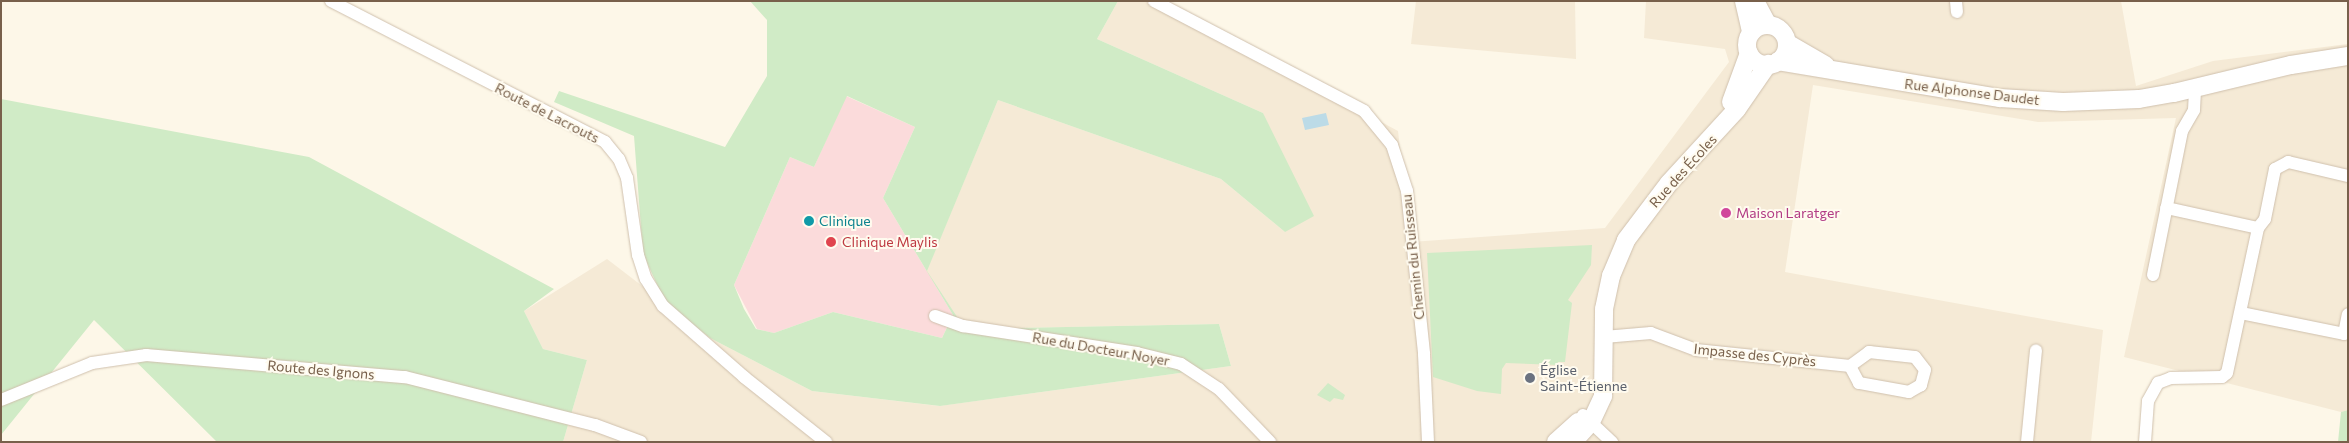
<!DOCTYPE html>
<meta charset="utf-8">
<style>
body{margin:0}
#map{position:relative;width:2349px;height:443px;overflow:hidden;background:#fdf7e8;font-family:Commissioner,sans-serif}
div>[style]{position:absolute}
.residential>*{inset:0;background:#f5ead6}
.medical>*{inset:0;background:#fbdbdb}
.green>*{inset:0;background:#d0ebc6}
.water>*{inset:0;background:#bcdbe7}
.roads{filter:drop-shadow(0 0 1px #cfc0ad) drop-shadow(0 0 1px #cfc0ad)}
.street>*{height:12px;margin:-6px;padding:0 6px;transform-origin:6px;border-radius:6px;background:#fff}
.secondary>*{height:18px;margin:-9px;padding:0 9px;transform-origin:9px;border-radius:9px;background:#fff}
.secondary>.ring{margin:-9px;padding:0;box-sizing:content-box;background:none;border:18px solid #fff;border-radius:50%}
.dots>*{width:14px;height:14px;translate:-50% -50%;box-sizing:border-box;border:2px solid #fffbef;border-radius:50%}
span{translate:-50% -50%;white-space:nowrap;text-align:center;line-height:1.15;-webkit-text-stroke:4px #fffbef;paint-order:stroke}
.street-label{font-size:14px;color:#78604b}
.hotel-label{font-size:14px;color:#b23c85}
.left{translate:0 -50%;text-align:left}
.culture-label{font-size:14px;color:#0d838f}
.health-label{font-size:14px;color:#be3a42}
.worship-label{font-size:14px;color:#5b616d}
.frame{position:absolute;inset:0;border:2px solid #78604b;pointer-events:none}
</style>
<div id="map">
<div class="residential">
<i style="clip-path:polygon(1118px 1px,1157px 1px,1398px 131px,1411px 242px,1605px 228px,1729px 62px,1725px 49px,1644px 38px,1646px 1px,2121px 1px,2136px 86px,2213px 61px,2348px 44px,2348px 410px,2341px 412px,2124px 357px,2176px 118px,2038px 122px,1813px 85px,1785px 272px,2103px 330px,2091px 442px,563px 442px,587px 360px,543px 349px,524px 311px,607px 259px,710px 338px,812px 391px,939px 406px,1231px 366px,1219px 324px,965px 329px,926px 272px,998px 100px,1221px 179px,1285px 232px,1263px 113px,1097px 39px)"></i>
<i style="clip-path:polygon(1416px 1px,1575px 1px,1576px 59px,1411px 44px)"></i>
</div>
<div class="medical">
<i style="clip-path:polygon(846px 96px,915px 127px,883px 198px,953px 315px,942px 338px,833px 312px,774px 333px,757px 329px,734px 285px,790px 157px,814px 167px)"></i>
</div>
<div class="green">
<i style="clip-path:polygon(evenodd,750px 1px,1118px 1px,1097px 39px,1263px 113px,1314px 216px,1285px 232px,1221px 179px,998px 100px,927px 271px,965px 329px,1219px 324px,1231px 366px,940px 406px,812px 391px,710px 338px,666px 304px,643px 254px,634px 136px,554px 102px,559px 91px,725px 147px,767px 76px,767px 20px,750px 1px,847px 96px,915px 127px,883px 198px,953px 315px,942px 338px,833px 312px,774px 333px,756px 329px,744px 309px,734px 285px,790px 157px,814px 167px,847px 96px)"></i>
<i style="clip-path:polygon(1px 99px,309px 157px,554px 289px,524px 311px,543px 349px,587px 360px,563px 442px,217px 442px,94px 320px,1px 435px)"></i>
<i style="clip-path:polygon(1592px 245px,1591px 265px,1568px 300px,1572px 303px,1565px 362px,1558px 362px,1558px 365px,1506px 363px,1502px 369px,1501px 394px,1477px 391px,1433px 377px,1427px 253px)"></i>
<i style="clip-path:polygon(1328px 383px,1345px 395px,1343px 400px,1334px 398px,1330px 402px,1317px 395px)"></i>
<i style="clip-path:polygon(2348px 410px,2348px 442px,2338px 442px,2341px 412px)"></i>
</div>
<div class="water">
<i style="clip-path:polygon(1326px 113px,1329px 125px,1305px 130px,1302px 118px)"></i>
</div>
<div class="roads">
<div class="street">
<i style="left:331px;top:1px;width:308px;rotate:27.2deg"></i>
<i style="left:605px;top:142px;width:22px;rotate:51deg"></i>
<i style="left:619px;top:159px;width:21px;rotate:67deg"></i>
<i style="left:627px;top:178px;width:78px;rotate:81.9deg"></i>
<i style="left:638px;top:255px;width:25px;rotate:72deg"></i>
<i style="left:646px;top:279px;width:32px;rotate:58deg"></i>
<i style="left:663px;top:306px;width:108px;rotate:41.2deg"></i>
<i style="left:744px;top:377px;width:105px;rotate:38.4deg"></i>
<i style="left:1154px;top:1px;width:237px;rotate:27.6deg"></i>
<i style="left:1364px;top:111px;width:44px;rotate:50.5deg"></i>
<i style="left:1392px;top:145px;width:48px;rotate:71.9deg"></i>
<i style="left:1407px;top:191px;width:164px;rotate:84deg"></i>
<i style="left:1424px;top:354px;width:88px;rotate:87.4deg"></i>
<i style="left:1956px;top:1px;width:11px;rotate:85deg"></i>
<i style="left:2258px;top:228px;width:11px;rotate:-52deg"></i>
<i style="left:2265px;top:219px;width:51px;rotate:-78.7deg"></i>
<i style="left:2275px;top:169px;width:15px;rotate:-28deg"></i>
<i style="left:2288px;top:162px;width:62px;rotate:13.1deg"></i>
<i style="left:2153px;top:275px;width:147px;rotate:-78.6deg"></i>
<i style="left:2182px;top:131px;width:24px;rotate:-60deg"></i>
<i style="left:2194px;top:110px;width:21px;rotate:-87deg"></i>
<i style="left:2241px;top:313px;width:105px;rotate:11.5deg"></i>
<i style="left:2344px;top:334px;width:20px;rotate:-79deg"></i>
<i style="left:935px;top:316px;width:30px;rotate:20deg"></i>
<i style="left:963px;top:326px;width:176px;rotate:8.8deg"></i>
<i style="left:1137px;top:353px;width:45px;rotate:14deg"></i>
<i style="left:1181px;top:364px;width:45px;rotate:33.3deg"></i>
<i style="left:1219px;top:389px;width:74px;rotate:46.1deg"></i>
<i style="left:1604px;top:337px;width:47px;rotate:-4.9deg"></i>
<i style="left:1651px;top:333px;width:48px;rotate:20.7deg"></i>
<i style="left:1696px;top:350px;width:155px;rotate:5.9deg"></i>
<i style="left:1869px;top:352px;width:46px;rotate:6.2deg"></i>
<i style="left:1915px;top:357px;width:16px;rotate:52deg"></i>
<i style="left:1925px;top:370px;width:16px;rotate:105deg"></i>
<i style="left:1921px;top:385px;width:14px;rotate:150deg"></i>
<i style="left:1909px;top:392px;width:51px;rotate:-169.8deg"></i>
<i style="left:1859px;top:383px;width:19px;rotate:-118deg"></i>
<i style="left:1850px;top:366px;width:24px;rotate:-36deg"></i>
<i style="left:1px;top:400px;width:98px;rotate:-22.1deg"></i>
<i style="left:92px;top:363px;width:55px;rotate:-8.4deg"></i>
<i style="left:146px;top:355px;width:260px;rotate:4.9deg"></i>
<i style="left:405px;top:377px;width:196px;rotate:14.2deg"></i>
<i style="left:595px;top:425px;width:49px;rotate:20.3deg"></i>
<i style="left:1583px;top:415px;width:40px;rotate:43deg"></i>
<i style="left:2027px;top:442px;width:92px;rotate:-84.4deg"></i>
<i style="left:2145px;top:442px;width:41px;rotate:-85.8deg"></i>
<i style="left:2148px;top:401px;width:21px;rotate:-61deg"></i>
<i style="left:2158px;top:383px;width:14px;rotate:-21deg"></i>
<i style="left:2171px;top:378px;width:51px;rotate:-1.1deg"></i>
<i style="left:2222px;top:377px;width:6px;rotate:-39deg"></i>
<i style="left:2227px;top:373px;width:148px;rotate:-77.9deg"></i>
<i style="left:2258px;top:228px;width:94px;rotate:-167.7deg"></i>
</div>
<div class="secondary">
<i style="left:1744px;top:1px;width:32px;rotate:77deg"></i>
<i style="left:1755px;top:1px;width:27px;rotate:62deg"></i>
<i class="ring" style="left:1747px;top:25px;width:22px;height:22px"></i>
<i style="left:1787px;top:43px;width:44px;rotate:30.1deg"></i>
<i style="left:1778px;top:61px;width:225px;rotate:9.5deg"></i>
<i style="left:2000px;top:98px;width:63px;rotate:3.6deg"></i>
<i style="left:2063px;top:102px;width:76px;rotate:-2.3deg"></i>
<i style="left:2139px;top:99px;width:36px;rotate:-10deg"></i>
<i style="left:2174px;top:93px;width:120px;rotate:-13.5deg"></i>
<i style="left:2291px;top:65px;width:58px;rotate:-9deg"></i>
<i style="left:1731px;top:102px;width:52px;rotate:-69.8deg"></i>
<i style="left:1556px;top:442px;width:30px;rotate:-42deg"></i>
<i style="left:1573px;top:442px;width:27px;rotate:-48deg"></i>
<i style="left:1591px;top:422px;width:29px;rotate:-65deg"></i>
<i style="left:1603px;top:396px;width:87px;rotate:-89.3deg"></i>
<i style="left:1604px;top:309px;width:34px;rotate:-78deg"></i>
<i style="left:1611px;top:276px;width:39px;rotate:-67deg"></i>
<i style="left:1626px;top:240px;width:71px;rotate:-53deg"></i>
<i style="left:1669px;top:183px;width:100px;rotate:-47.4deg"></i>
<i style="left:1737px;top:109px;width:55px;rotate:-55.4deg"></i>
</div>
</div>
<div class="dots">
<i style="left:1726px;top:213px;background:#d1479c"></i>
<i style="left:809px;top:221px;background:#0f9aa8"></i>
<i style="left:831px;top:242px;background:#e0444e"></i>
<i style="left:1530px;top:378px;background:#6b7280"></i>
</div>
<div class="street-label">
<span style="left:1972px;top:92px;rotate:7deg">Rue Alphonse Daudet</span>
<span style="left:547px;top:113px;rotate:27deg">Route de Lacrouts</span>
<span style="left:1683px;top:171px;rotate:-48deg">Rue des Écoles</span>
<span style="left:1413px;top:257px;rotate:-96deg">Chemin du Ruisseau</span>
<span style="left:1101px;top:349px;rotate:10deg">Rue du Docteur Noyer</span>
<span style="left:1755px;top:355px;rotate:6deg">Impasse des Cyprès</span>
<span style="left:321px;top:370px;rotate:5deg">Route des Ignons</span>
</div>
<div class="hotel-label">
<span class="left" style="left:1736px;top:213px">Maison Laratger</span>
</div>
<div class="culture-label">
<span class="left" style="left:819px;top:221px">Clinique</span>
</div>
<div class="health-label">
<span class="left" style="left:842px;top:242px">Clinique Maylis</span>
</div>
<div class="worship-label">
<span class="left" style="left:1540px;top:378px">Église<br>Saint-Étienne</span>
</div>
<div class="frame"></div>
</div>
